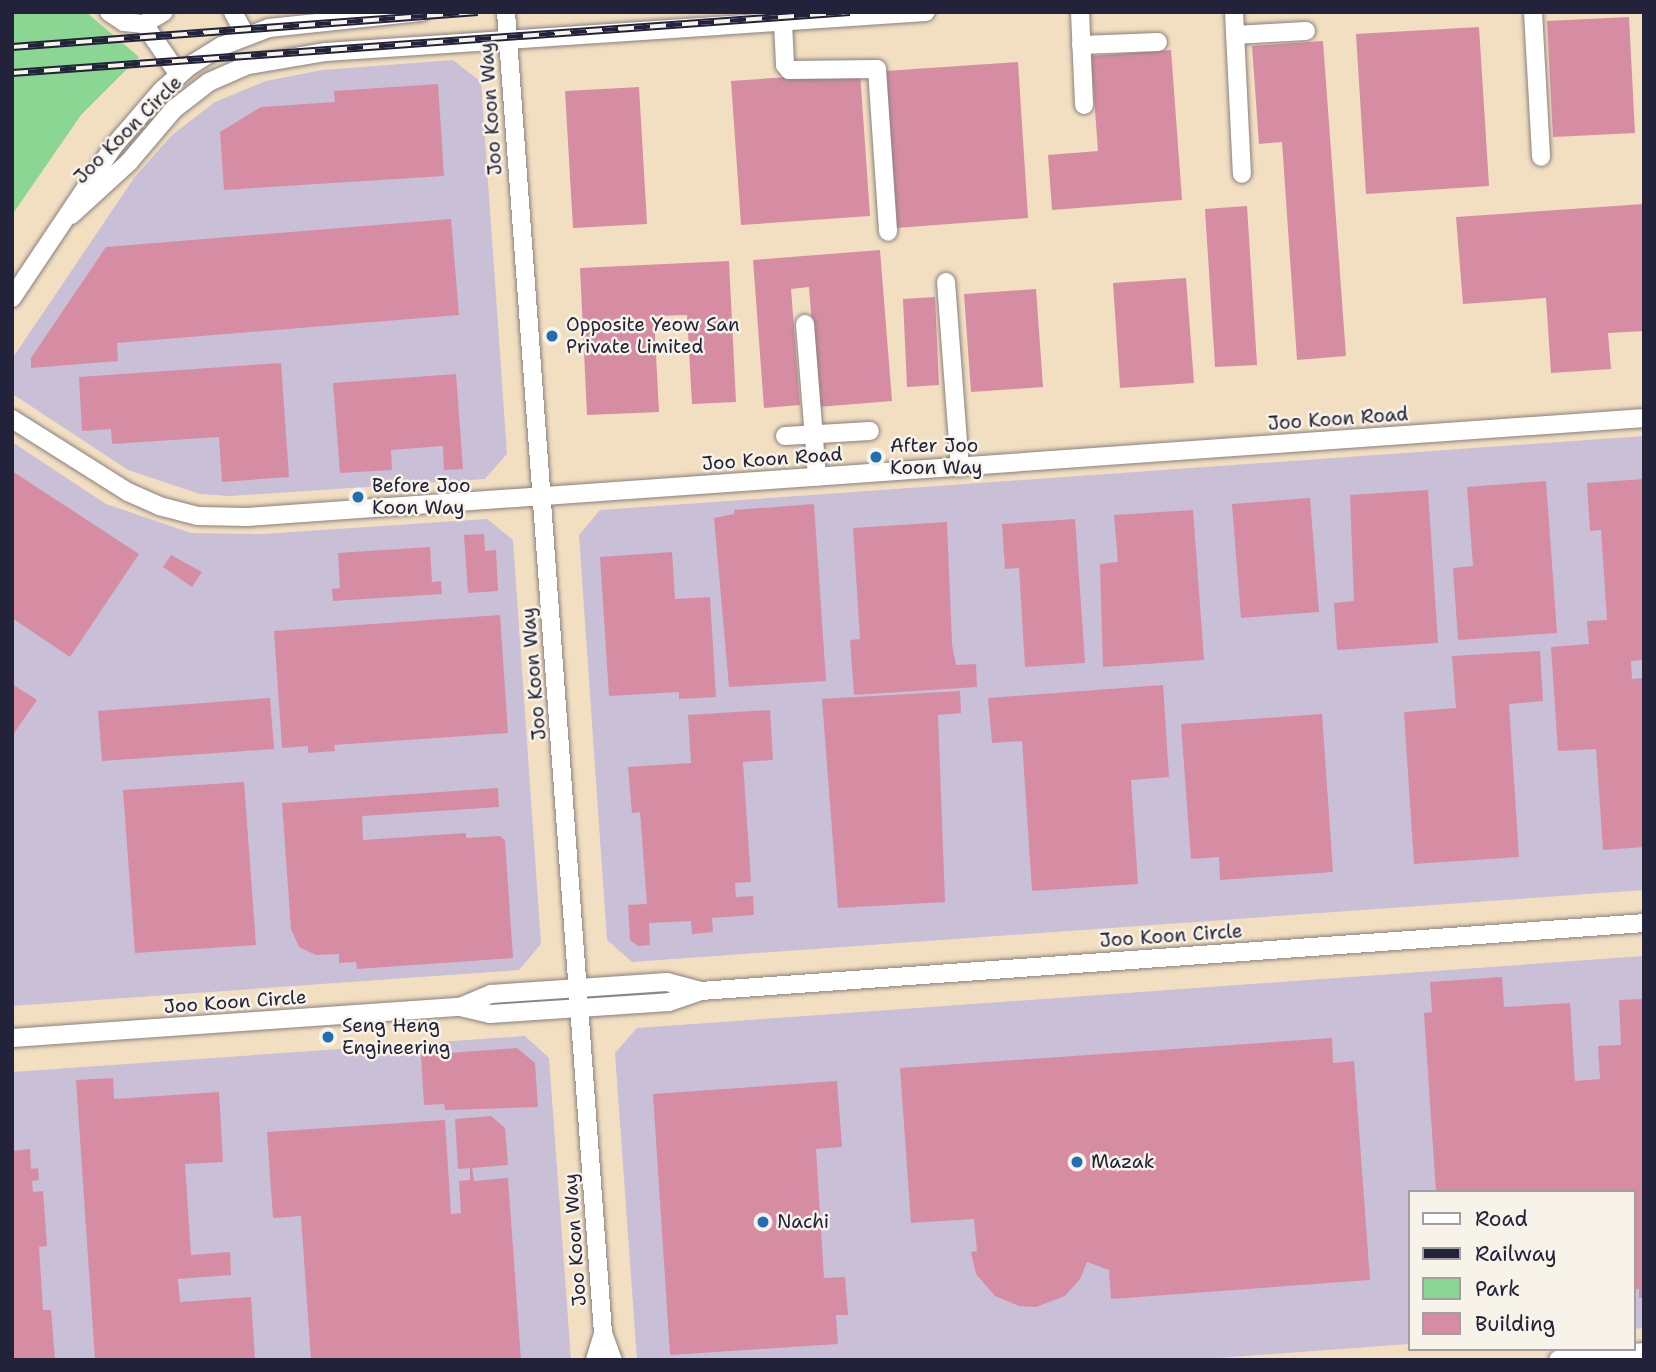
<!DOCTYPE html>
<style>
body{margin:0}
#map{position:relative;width:1656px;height:1372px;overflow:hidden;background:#f2dfc2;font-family:"Shantell Sans",sans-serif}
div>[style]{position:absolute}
.industrial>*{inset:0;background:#c9bfd7}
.green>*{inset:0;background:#8bd692}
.building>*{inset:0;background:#d68da3}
.roads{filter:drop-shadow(0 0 2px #8a807e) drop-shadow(0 0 2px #8a807e)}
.minor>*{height:18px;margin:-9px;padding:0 9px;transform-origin:9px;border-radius:9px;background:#fff}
.major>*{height:21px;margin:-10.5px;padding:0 10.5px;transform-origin:10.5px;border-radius:10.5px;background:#fff}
.rail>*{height:8px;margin-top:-4px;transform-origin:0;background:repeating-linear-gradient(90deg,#f7f3e8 0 16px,#22223b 0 32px);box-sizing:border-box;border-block:2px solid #22223b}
.dots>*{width:19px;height:19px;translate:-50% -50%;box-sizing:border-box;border:4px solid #f7f3e8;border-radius:50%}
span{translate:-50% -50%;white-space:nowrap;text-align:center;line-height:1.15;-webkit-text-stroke:5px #f7f3e8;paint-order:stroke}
.street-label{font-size:19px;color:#22223b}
.poi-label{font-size:19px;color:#22223b}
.left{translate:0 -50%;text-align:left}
.frame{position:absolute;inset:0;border:14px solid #22223b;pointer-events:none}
.legend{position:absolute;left:1408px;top:1190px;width:228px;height:161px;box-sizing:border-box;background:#f7f3e8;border:2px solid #a29fa3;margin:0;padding:9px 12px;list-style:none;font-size:21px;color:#22223b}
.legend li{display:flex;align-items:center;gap:14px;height:35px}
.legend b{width:35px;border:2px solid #a29fa3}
</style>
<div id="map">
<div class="industrial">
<i style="clip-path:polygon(453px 60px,481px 82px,507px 454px,485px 479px,230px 496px,200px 494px,128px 470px,14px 395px,12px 359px,134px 178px,172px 135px,215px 102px,266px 81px,322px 70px)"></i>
<i style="clip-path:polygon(1644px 436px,1644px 890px,632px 962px,607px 940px,579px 535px,600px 510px)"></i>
<i style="clip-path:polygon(12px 442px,106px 504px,191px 533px,261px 534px,487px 519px,513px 540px,541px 944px,519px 970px,12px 1006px)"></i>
<i style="clip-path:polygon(1644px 956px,1644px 1328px,1633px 1329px,1633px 1192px,1409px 1192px,1409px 1344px,1191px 1360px,637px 1360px,615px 1053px,637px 1028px)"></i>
<i style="clip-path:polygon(525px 1036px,549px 1058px,571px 1360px,12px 1360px,12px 1072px)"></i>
</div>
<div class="green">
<i style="clip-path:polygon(12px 12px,86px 12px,139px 57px,81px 115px,12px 215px)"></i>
</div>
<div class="building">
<i style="clip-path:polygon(1629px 17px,1635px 133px,1553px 137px,1547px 21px)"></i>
<i style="clip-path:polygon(1479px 27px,1489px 186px,1366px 194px,1356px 34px)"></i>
<i style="clip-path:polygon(1323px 41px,1346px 356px,1297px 360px,1282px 142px,1259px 144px,1252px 46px)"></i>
<i style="clip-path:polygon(1171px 50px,1182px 200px,1052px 210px,1048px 155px,1098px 151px,1091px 56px)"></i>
<i style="clip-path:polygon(1018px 62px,1028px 218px,896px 228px,885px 71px)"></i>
<i style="clip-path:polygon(860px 72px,870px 216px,741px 225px,731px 81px)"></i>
<i style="clip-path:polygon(438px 84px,444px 176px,224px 190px,220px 132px,261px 107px,335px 102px,334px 91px)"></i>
<i style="clip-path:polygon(639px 87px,647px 224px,573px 228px,565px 91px)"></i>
<i style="clip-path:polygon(1644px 204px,1644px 331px,1608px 333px,1611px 369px,1551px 373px,1546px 298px,1463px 304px,1456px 217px)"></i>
<i style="clip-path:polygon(1247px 206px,1257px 365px,1215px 367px,1205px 209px)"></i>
<i style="clip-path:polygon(451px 219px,459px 315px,117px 343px,118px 361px,31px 368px,31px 358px,106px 247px)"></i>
<i style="clip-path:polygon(880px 250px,892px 401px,818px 407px,809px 287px,791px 289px,800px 405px,764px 408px,753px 260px)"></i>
<i style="clip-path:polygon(729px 261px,736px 402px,692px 404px,687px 315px,654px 316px,659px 412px,587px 415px,580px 268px)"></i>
<i style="clip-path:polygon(1186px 278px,1194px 383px,1120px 388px,1113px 283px)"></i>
<i style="clip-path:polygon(1036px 289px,1043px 387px,971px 392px,964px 294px)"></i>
<i style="clip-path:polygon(935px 297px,939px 385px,907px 387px,903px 299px)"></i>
<i style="clip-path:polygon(281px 363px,289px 477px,222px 482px,219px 437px,112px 444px,111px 429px,82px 431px,79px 377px)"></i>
<i style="clip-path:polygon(456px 374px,463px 469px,444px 470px,443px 446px,391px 450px,392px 470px,340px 473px,333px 383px)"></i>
<i style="clip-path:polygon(12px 471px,139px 554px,70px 657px,12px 618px)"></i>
<i style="clip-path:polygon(1644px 479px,1644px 660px,1631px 661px,1632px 679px,1644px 678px,1644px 847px,1603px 850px,1596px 749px,1558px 751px,1551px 647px,1589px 644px,1587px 621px,1607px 620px,1601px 530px,1590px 531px,1587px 483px)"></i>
<i style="clip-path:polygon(1546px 481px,1557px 633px,1458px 640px,1453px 568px,1473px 566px,1467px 487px)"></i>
<i style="clip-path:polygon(1428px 490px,1438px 643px,1337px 650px,1334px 603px,1354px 601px,1350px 495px)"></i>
<i style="clip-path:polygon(1310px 498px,1319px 612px,1241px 618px,1232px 504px)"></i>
<i style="clip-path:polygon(814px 504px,826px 681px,729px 687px,714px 518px,734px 514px,734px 510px)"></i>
<i style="clip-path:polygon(1193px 510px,1204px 660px,1103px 667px,1100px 564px,1118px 562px,1114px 515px)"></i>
<i style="clip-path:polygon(1075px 519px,1085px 663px,1025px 667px,1019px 568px,1005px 569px,1002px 524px)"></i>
<i style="clip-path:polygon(947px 522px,952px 644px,956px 665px,976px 664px,977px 687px,854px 695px,850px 640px,860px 639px,853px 528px)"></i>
<i style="clip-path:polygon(484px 534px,485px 551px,496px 550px,498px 591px,468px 593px,464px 535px)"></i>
<i style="clip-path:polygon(430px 547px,432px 582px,441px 581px,442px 594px,333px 601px,332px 589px,340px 588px,338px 553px)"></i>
<i style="clip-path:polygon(672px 552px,675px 599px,710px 597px,716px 697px,679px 699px,679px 692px,609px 696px,600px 557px)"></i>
<i style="clip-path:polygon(171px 555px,202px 572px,192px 587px,163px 567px)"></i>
<i style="clip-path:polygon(500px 615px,508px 733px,334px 745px,335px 751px,308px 753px,308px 746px,282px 748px,274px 631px)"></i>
<i style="clip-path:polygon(1540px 651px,1543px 701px,1509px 704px,1519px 857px,1414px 864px,1404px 712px,1456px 708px,1452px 656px)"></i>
<i style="clip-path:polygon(12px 684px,37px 700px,12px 736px)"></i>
<i style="clip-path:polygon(1163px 685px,1169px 777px,1131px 780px,1138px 884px,1032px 891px,1022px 741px,992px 743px,988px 698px)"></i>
<i style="clip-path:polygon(960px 691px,961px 713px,938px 715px,945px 902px,838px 908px,822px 699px)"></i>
<i style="clip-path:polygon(270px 698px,274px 749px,102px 761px,98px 711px)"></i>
<i style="clip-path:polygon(770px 710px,773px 760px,743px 762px,751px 882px,735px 883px,736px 897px,753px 896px,754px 915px,712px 918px,713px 932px,702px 933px,692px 934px,691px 921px,649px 923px,650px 945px,638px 946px,630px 940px,628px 905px,647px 904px,640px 812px,632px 813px,628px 767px,691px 763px,688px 715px)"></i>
<i style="clip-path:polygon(1322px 714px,1333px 872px,1220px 880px,1219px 857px,1191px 859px,1181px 724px)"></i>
<i style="clip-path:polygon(244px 782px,256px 945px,135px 953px,123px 790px)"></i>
<i style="clip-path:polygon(498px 788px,499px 807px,362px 816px,363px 840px,466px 833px,466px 838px,500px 836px,505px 840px,513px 958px,357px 969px,356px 962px,339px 963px,339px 954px,316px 955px,299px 947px,291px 929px,282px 803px)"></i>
<i style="clip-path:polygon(1502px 977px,1504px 1007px,1570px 1003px,1575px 1081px,1600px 1079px,1598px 1046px,1621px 1045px,1619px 1000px,1644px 999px,1644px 1298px,1639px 1298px,1639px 1289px,1633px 1289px,1633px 1192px,1436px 1192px,1424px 1013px,1432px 1012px,1430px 982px)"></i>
<i style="clip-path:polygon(1332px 1038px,1333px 1063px,1354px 1061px,1370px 1280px,1111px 1299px,1109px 1270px,1087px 1262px,1080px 1279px,1065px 1296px,1036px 1307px,1019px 1306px,995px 1296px,976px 1274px,971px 1252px,977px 1251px,974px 1219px,911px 1223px,900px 1068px)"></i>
<i style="clip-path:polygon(517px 1048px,535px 1063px,538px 1107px,445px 1110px,444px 1104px,424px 1105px,421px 1055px)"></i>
<i style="clip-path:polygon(113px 1078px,114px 1099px,219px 1092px,223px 1162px,185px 1164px,191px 1255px,230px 1252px,231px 1275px,178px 1279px,180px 1302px,251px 1297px,255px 1360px,95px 1360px,76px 1080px)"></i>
<i style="clip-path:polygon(837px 1081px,842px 1147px,816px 1149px,824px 1278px,845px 1277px,848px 1315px,836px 1315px,838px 1344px,670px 1355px,653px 1094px)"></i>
<i style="clip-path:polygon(491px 1116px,505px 1128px,508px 1165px,472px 1168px,474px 1181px,508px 1178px,521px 1360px,311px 1360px,301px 1216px,273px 1218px,267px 1132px,445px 1120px,451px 1214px,461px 1213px,459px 1181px,470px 1180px,470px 1168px,458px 1169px,455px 1119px)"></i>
<i style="clip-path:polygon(30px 1149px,31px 1169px,38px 1168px,39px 1180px,32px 1181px,33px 1192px,43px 1191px,47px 1246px,39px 1247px,43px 1310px,51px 1310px,55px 1360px,12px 1360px,12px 1151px)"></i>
</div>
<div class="roads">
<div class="minor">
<i style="left:109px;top:12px;width:18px;rotate:34deg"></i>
<i style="left:124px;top:22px;width:20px;rotate:6deg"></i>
<i style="left:144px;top:24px;width:23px;rotate:-31deg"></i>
<i style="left:233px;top:12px;width:26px;rotate:62deg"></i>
<i style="left:506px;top:12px;width:1325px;rotate:85.8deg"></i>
<i style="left:603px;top:1333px;width:29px;rotate:70deg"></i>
<i style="left:1080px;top:12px;width:93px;rotate:87.5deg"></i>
<i style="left:1234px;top:12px;width:162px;rotate:87.2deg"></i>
<i style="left:1533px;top:12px;width:145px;rotate:86.8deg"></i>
<i style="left:783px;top:22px;width:43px;rotate:87.3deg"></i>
<i style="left:785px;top:65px;width:6px;rotate:51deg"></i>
<i style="left:789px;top:70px;width:88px;rotate:-0.7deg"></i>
<i style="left:877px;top:69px;width:163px;rotate:86.1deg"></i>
<i style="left:144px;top:24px;width:62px;rotate:55.5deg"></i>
<i style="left:1235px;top:35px;width:71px;rotate:-3.2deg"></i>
<i style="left:1081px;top:45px;width:77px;rotate:-2.2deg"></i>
<i style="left:71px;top:215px;width:79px;rotate:-42.4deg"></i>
<i style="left:129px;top:162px;width:70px;rotate:-49.7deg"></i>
<i style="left:174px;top:109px;width:44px;rotate:-37.6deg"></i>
<i style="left:209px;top:82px;width:43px;rotate:-23.6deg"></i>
<i style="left:248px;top:65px;width:79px;rotate:-9.5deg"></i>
<i style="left:326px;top:52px;width:601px;rotate:-3.81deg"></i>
<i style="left:946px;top:282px;width:186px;rotate:85.7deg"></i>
<i style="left:12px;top:298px;width:182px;rotate:-56.2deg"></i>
<i style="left:113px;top:147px;width:75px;rotate:-49.3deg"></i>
<i style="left:162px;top:90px;width:38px;rotate:-41deg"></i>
<i style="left:191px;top:65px;width:36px;rotate:-32deg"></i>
<i style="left:222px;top:46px;width:50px;rotate:-21deg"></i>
<i style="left:269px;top:28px;width:154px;rotate:-6deg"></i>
<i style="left:805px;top:324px;width:153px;rotate:85.5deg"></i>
<i style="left:12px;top:419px;width:137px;rotate:32.2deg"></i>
<i style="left:128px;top:492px;width:34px;rotate:24deg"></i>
<i style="left:159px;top:506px;width:40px;rotate:14.4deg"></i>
<i style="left:198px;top:516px;width:49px;rotate:1.2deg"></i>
<i style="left:247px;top:517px;width:1401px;rotate:-4.05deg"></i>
<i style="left:785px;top:436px;width:85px;rotate:-3.4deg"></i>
<i style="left:460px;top:1007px;width:31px;rotate:13deg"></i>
<i style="left:490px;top:1014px;width:179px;rotate:-3.8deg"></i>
<i style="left:669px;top:1002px;width:34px;rotate:-19deg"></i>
<i style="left:701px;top:991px;width:945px;rotate:-4.12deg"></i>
<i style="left:12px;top:1038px;width:449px;rotate:-4deg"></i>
<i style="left:460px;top:1007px;width:34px;rotate:-23deg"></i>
<i style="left:491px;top:994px;width:176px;rotate:-3.9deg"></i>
<i style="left:667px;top:982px;width:35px;rotate:15deg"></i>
<i style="left:595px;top:1360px;width:28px;rotate:-73deg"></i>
</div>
<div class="major">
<i style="left:1559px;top:1360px;width:85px;rotate:-4.7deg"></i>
</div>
</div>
<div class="rail">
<i style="left:12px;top:47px;width:467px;rotate:-4.3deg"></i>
<i style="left:12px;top:73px;width:840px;rotate:-4.16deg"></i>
</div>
<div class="dots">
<i style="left:552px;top:336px;background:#1f6fb2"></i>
<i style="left:876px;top:457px;background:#1f6fb2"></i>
<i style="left:358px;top:497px;background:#1f6fb2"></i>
<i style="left:328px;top:1037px;background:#1f6fb2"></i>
<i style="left:1077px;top:1162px;background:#1f6fb2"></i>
<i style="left:763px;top:1222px;background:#1f6fb2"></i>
</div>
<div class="street-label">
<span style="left:491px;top:109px;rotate:-94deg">Joo Koon Way</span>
<span style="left:128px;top:130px;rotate:-45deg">Joo Koon Circle</span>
<span style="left:1338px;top:419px;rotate:-4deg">Joo Koon Road</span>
<span style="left:772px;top:459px;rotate:-4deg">Joo Koon Road</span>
<span style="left:534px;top:674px;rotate:-95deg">Joo Koon Way</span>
<span style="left:1171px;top:936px;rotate:-4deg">Joo Koon Circle</span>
<span style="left:235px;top:1002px;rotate:-4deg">Joo Koon Circle</span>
<span style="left:575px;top:1240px;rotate:-94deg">Joo Koon Way</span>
</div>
<div class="poi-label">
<span class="left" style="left:566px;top:336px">Opposite Yeow San<br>Private Limited</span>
<span class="left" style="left:890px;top:457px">After Joo<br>Koon Way</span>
<span class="left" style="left:372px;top:497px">Before Joo<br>Koon Way</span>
<span class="left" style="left:342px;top:1037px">Seng Heng<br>Engineering</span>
<span class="left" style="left:1091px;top:1162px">Mazak</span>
<span class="left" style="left:777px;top:1222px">Nachi</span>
</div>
<div class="frame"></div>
<ul class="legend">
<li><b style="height:9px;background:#fff"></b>Road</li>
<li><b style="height:9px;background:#22223b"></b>Railway</li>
<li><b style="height:19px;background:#8bd692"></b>Park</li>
<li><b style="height:19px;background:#d68da3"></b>Building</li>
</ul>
</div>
